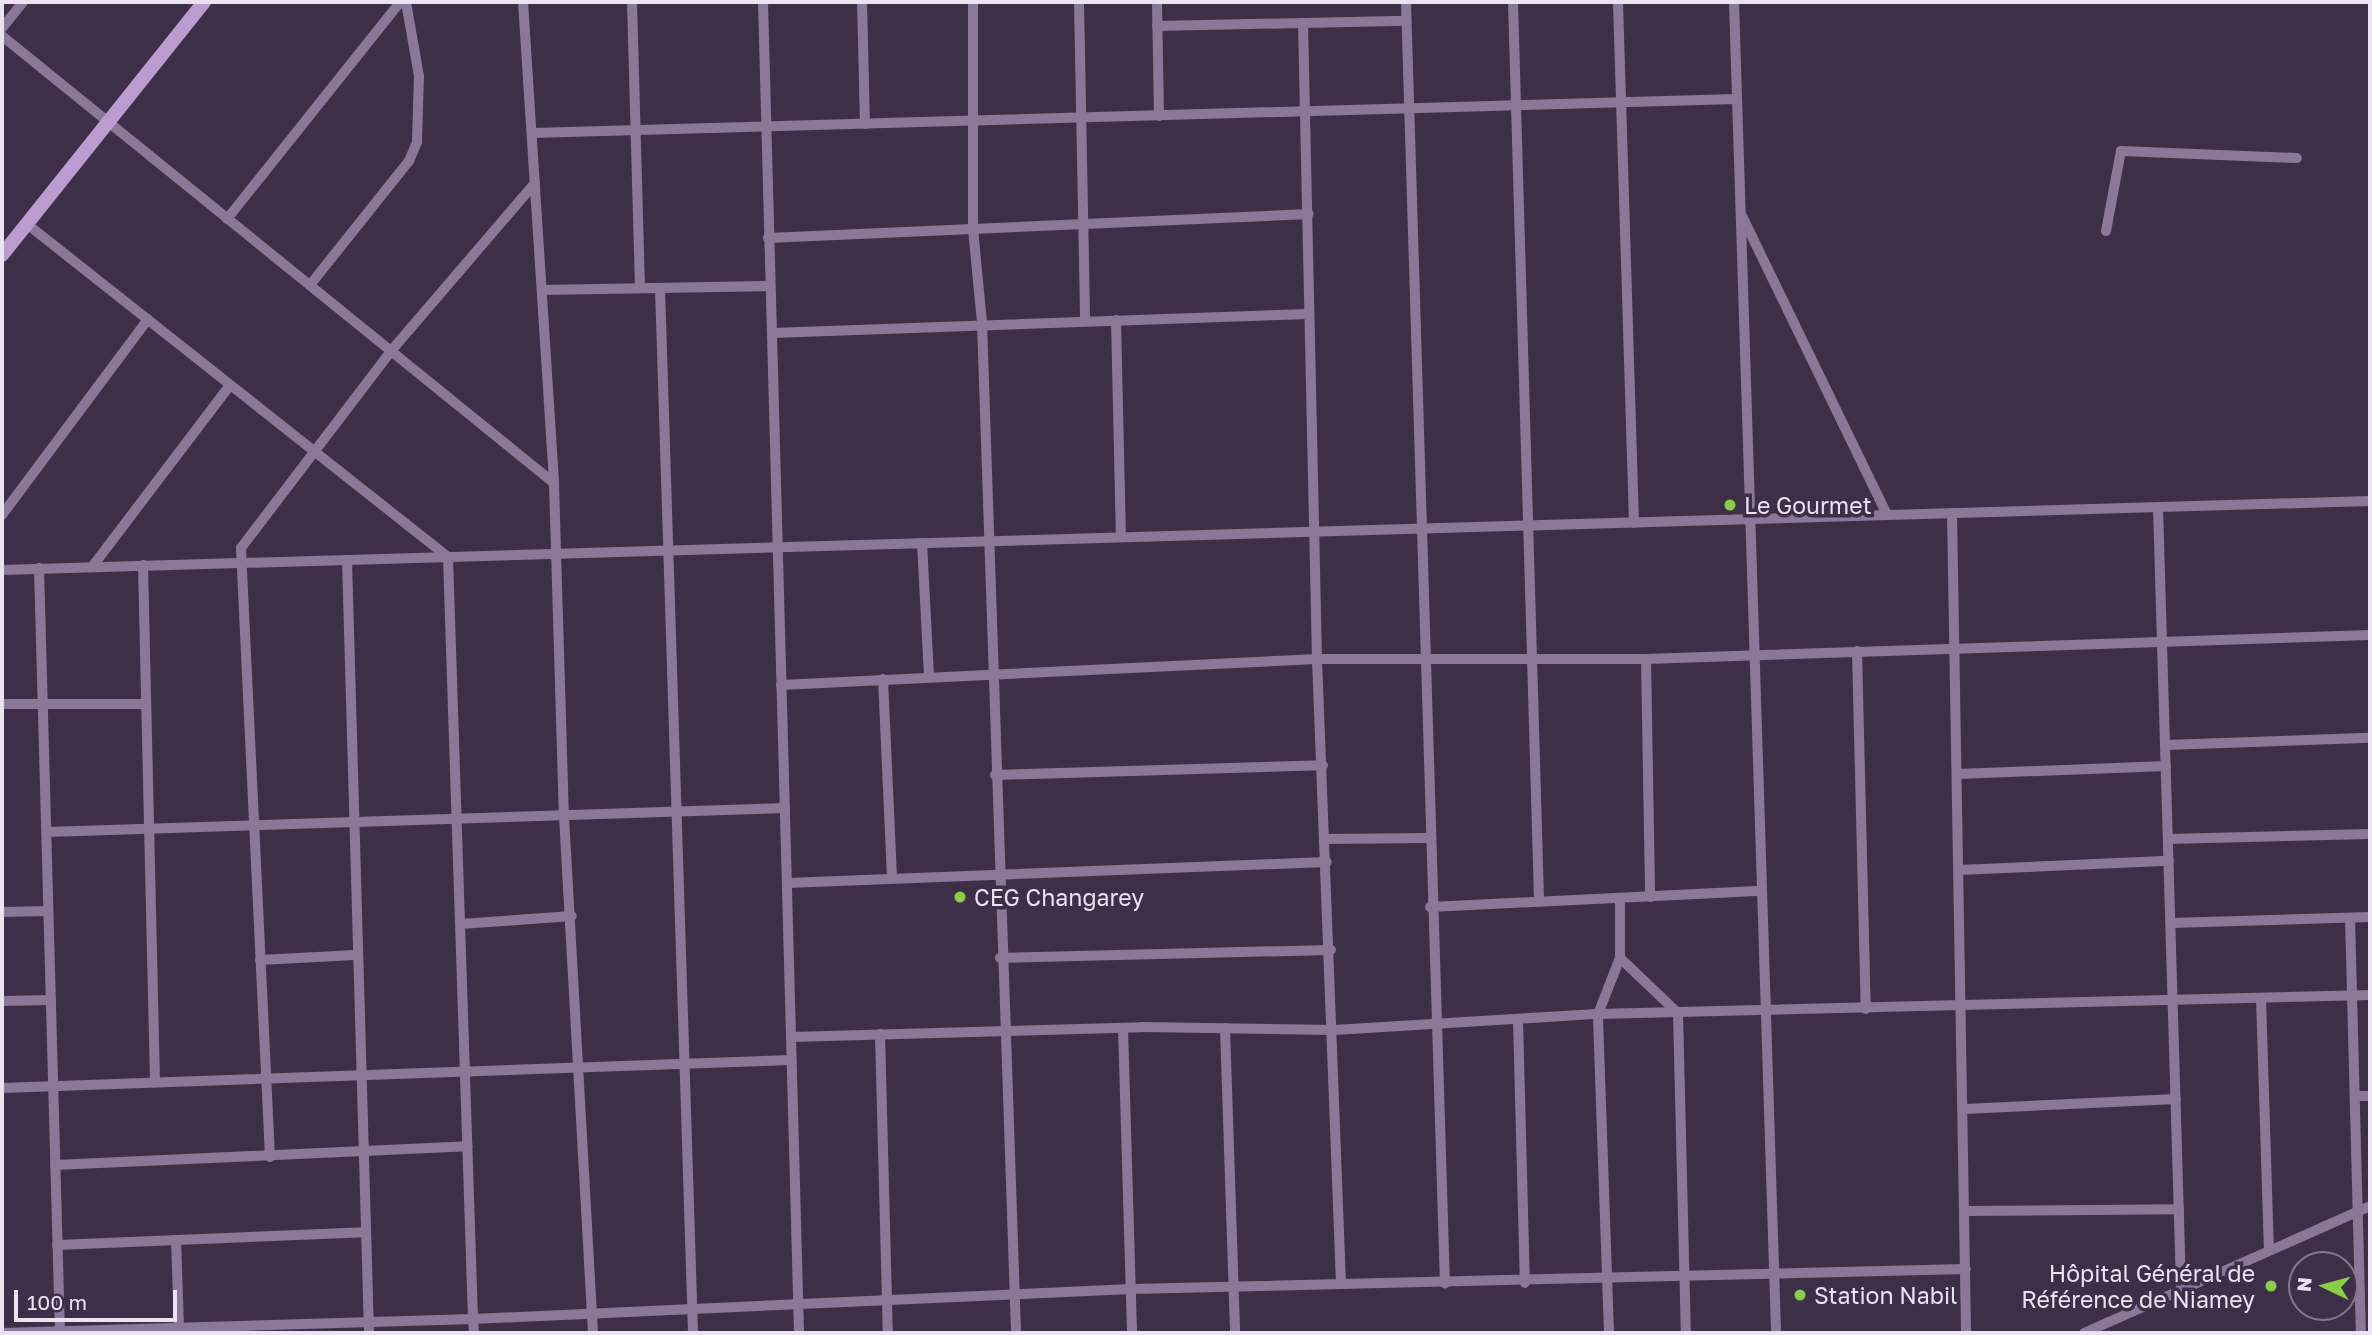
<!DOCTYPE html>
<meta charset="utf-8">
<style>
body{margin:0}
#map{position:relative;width:2372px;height:1335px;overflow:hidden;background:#3d2f48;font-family:"Golos Text",sans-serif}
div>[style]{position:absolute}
.street>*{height:10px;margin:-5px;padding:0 5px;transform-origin:5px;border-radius:5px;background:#8b7899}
.secondary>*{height:14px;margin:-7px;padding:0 7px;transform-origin:7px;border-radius:7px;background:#bb9cd1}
.dots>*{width:19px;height:19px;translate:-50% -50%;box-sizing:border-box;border:4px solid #3d2f48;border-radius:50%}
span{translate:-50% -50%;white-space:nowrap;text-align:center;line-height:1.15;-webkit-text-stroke:7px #3d2f48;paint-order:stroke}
.poi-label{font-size:23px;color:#ebe2f2}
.left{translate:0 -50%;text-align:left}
.right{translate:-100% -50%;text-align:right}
.frame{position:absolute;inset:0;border:4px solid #ebe2f2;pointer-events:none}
.north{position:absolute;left:2288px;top:1251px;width:70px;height:70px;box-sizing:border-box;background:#3d2f48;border:2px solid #83778c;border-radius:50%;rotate:275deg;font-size:19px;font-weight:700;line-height:28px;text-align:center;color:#ebe2f2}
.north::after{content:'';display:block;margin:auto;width:24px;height:32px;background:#8ace47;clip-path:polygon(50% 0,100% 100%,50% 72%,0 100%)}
.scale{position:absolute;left:14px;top:1290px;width:163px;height:32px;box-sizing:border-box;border:4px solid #ebe2f2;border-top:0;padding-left:9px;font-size:21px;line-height:24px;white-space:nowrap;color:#ebe2f2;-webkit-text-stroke:5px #3d2f48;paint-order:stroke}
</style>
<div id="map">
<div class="street">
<i style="left:523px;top:2px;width:482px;rotate:86.3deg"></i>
<i style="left:554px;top:483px;width:333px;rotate:88.3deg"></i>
<i style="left:564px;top:816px;width:518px;rotate:86.79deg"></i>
<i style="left:632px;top:2px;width:286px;rotate:88.4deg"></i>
<i style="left:763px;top:2px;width:1331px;rotate:88.45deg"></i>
<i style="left:862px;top:2px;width:122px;rotate:88.6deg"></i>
<i style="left:973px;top:2px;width:227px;rotate:90deg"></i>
<i style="left:973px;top:229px;width:94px;rotate:84.5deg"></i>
<i style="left:982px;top:323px;width:1011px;rotate:88.07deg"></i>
<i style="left:1079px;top:2px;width:319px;rotate:88.9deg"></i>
<i style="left:1157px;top:2px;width:114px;rotate:89deg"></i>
<i style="left:1406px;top:2px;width:1282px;rotate:88.26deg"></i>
<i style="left:1513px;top:2px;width:899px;rotate:88.34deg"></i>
<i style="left:1618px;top:2px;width:521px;rotate:88.24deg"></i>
<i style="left:1734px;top:2px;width:1332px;rotate:88.19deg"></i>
<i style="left:1303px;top:23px;width:636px;rotate:88.74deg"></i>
<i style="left:1317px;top:659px;width:624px;rotate:87.8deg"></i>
<i style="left:1157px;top:26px;width:249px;rotate:-1.2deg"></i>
<i style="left:2px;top:28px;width:33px;rotate:-51deg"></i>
<i style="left:2px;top:36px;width:710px;rotate:39deg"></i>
<i style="left:532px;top:133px;width:1205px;rotate:-1.62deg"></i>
<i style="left:1742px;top:216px;width:332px;rotate:64.1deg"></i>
<i style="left:227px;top:219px;width:278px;rotate:-51.4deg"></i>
<i style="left:2106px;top:231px;width:81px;rotate:-79.4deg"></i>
<i style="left:2121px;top:151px;width:176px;rotate:2.3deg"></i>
<i style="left:768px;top:238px;width:541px;rotate:-2.54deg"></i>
<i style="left:310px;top:285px;width:159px;rotate:-51.4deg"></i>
<i style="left:409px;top:161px;width:21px;rotate:-67deg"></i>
<i style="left:417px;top:142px;width:66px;rotate:-88.3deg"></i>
<i style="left:419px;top:76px;width:75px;rotate:-100deg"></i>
<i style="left:660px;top:288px;width:1046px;rotate:88.19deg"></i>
<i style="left:542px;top:290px;width:228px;rotate:-1deg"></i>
<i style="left:1116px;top:320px;width:217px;rotate:88.7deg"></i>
<i style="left:772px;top:333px;width:537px;rotate:-2.03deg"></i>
<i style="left:2158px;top:507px;width:781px;rotate:88.31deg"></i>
<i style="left:1952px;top:513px;width:820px;rotate:89.02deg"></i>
<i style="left:2px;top:515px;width:244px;rotate:-53.3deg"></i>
<i style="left:922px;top:543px;width:134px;rotate:87deg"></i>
<i style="left:347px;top:560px;width:773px;rotate:88.37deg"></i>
<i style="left:143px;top:565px;width:515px;rotate:88.67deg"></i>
<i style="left:92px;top:567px;width:228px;rotate:-52.8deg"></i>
<i style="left:39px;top:568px;width:765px;rotate:88.43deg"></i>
<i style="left:2px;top:570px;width:2369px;rotate:-1.67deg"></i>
<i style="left:1857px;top:651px;width:358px;rotate:88.6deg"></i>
<i style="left:1646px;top:659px;width:238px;rotate:89deg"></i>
<i style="left:883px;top:679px;width:198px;rotate:87.4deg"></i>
<i style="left:781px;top:685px;width:537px;rotate:-2.78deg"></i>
<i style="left:1317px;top:659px;width:329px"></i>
<i style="left:1646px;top:659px;width:724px;rotate:-1.9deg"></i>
<i style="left:2px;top:704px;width:144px"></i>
<i style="left:2165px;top:745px;width:205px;rotate:-2deg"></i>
<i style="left:1958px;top:774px;width:208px;rotate:-2.2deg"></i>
<i style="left:995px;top:775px;width:328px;rotate:-1.7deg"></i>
<i style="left:47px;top:832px;width:738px;rotate:-1.86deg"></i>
<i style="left:1326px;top:839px;width:102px;rotate:-0.6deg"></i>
<i style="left:2168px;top:839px;width:202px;rotate:-1.4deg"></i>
<i style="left:1959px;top:870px;width:210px;rotate:-2.5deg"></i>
<i style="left:787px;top:883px;width:540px;rotate:-2.23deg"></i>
<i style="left:1430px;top:907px;width:332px;rotate:-2.8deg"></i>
<i style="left:2px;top:912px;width:46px;rotate:-1.2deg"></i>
<i style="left:2350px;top:918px;width:415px;rotate:88.5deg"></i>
<i style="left:2171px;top:923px;width:199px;rotate:-1.7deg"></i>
<i style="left:461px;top:924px;width:111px;rotate:-4.1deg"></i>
<i style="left:1000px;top:958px;width:331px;rotate:-1.4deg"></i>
<i style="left:1620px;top:958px;width:80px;rotate:43.5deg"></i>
<i style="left:1678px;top:1013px;width:320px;rotate:88.6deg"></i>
<i style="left:260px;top:960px;width:95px;rotate:-3deg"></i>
<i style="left:2261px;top:998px;width:250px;rotate:88.2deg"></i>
<i style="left:2px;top:1001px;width:49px;rotate:-1.2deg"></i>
<i style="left:1518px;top:1020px;width:263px;rotate:88.5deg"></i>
<i style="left:1123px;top:1028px;width:305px;rotate:88.3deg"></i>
<i style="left:1225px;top:1028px;width:305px;rotate:88.1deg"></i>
<i style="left:880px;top:1034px;width:299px;rotate:88.5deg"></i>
<i style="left:791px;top:1037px;width:351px;rotate:-1.6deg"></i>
<i style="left:1142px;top:1027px;width:192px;rotate:0.9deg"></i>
<i style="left:1334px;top:1030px;width:264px;rotate:-3.5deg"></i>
<i style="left:1598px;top:1014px;width:772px;rotate:-1.41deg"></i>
<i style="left:2px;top:1088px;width:789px;rotate:-2.03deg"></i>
<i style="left:2355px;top:1096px;width:15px"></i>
<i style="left:1964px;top:1109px;width:212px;rotate:-2.7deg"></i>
<i style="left:270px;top:1157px;width:610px;rotate:-92.73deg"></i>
<i style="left:241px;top:548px;width:248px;rotate:-52.7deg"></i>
<i style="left:391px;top:351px;width:221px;rotate:-49.4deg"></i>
<i style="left:55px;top:1165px;width:413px;rotate:-2.6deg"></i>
<i style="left:1966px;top:1211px;width:213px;rotate:-0.5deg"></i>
<i style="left:176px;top:1240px;width:88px;rotate:88deg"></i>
<i style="left:57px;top:1245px;width:307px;rotate:-2.4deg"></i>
<i style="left:2px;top:1333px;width:471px;rotate:-1.7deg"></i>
<i style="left:473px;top:1319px;width:762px;rotate:-91.88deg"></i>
<i style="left:448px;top:557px;width:537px;rotate:-141.66deg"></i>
<i style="left:474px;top:1333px;width:14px;rotate:-94deg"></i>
<i style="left:473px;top:1319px;width:659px;rotate:-2.61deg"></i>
<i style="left:1131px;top:1289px;width:835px;rotate:-1.37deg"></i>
<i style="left:1609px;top:1333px;width:319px;rotate:-92deg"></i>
<i style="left:1598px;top:1014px;width:60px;rotate:-68.6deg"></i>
<i style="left:1620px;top:958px;width:60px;rotate:-90deg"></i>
<i style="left:2084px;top:1333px;width:313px;rotate:-23.9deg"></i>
</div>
<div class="secondary">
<i style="left:2px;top:255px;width:324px;rotate:-51.4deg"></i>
</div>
<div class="dots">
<i style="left:1730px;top:505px;background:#8ace47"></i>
<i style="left:960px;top:897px;background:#8ace47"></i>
<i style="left:2271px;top:1286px;background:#8ace47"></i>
<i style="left:1800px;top:1295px;background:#8ace47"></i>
</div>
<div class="poi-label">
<span class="left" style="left:1744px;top:505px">Le Gourmet</span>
<span class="left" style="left:974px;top:897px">CEG Changarey</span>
<span class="right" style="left:2255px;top:1286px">Hôpital Général de<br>Référence de Niamey</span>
<span class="left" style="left:1814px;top:1295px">Station Nabil</span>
</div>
<div class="frame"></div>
<div class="north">N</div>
<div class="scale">100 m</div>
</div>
